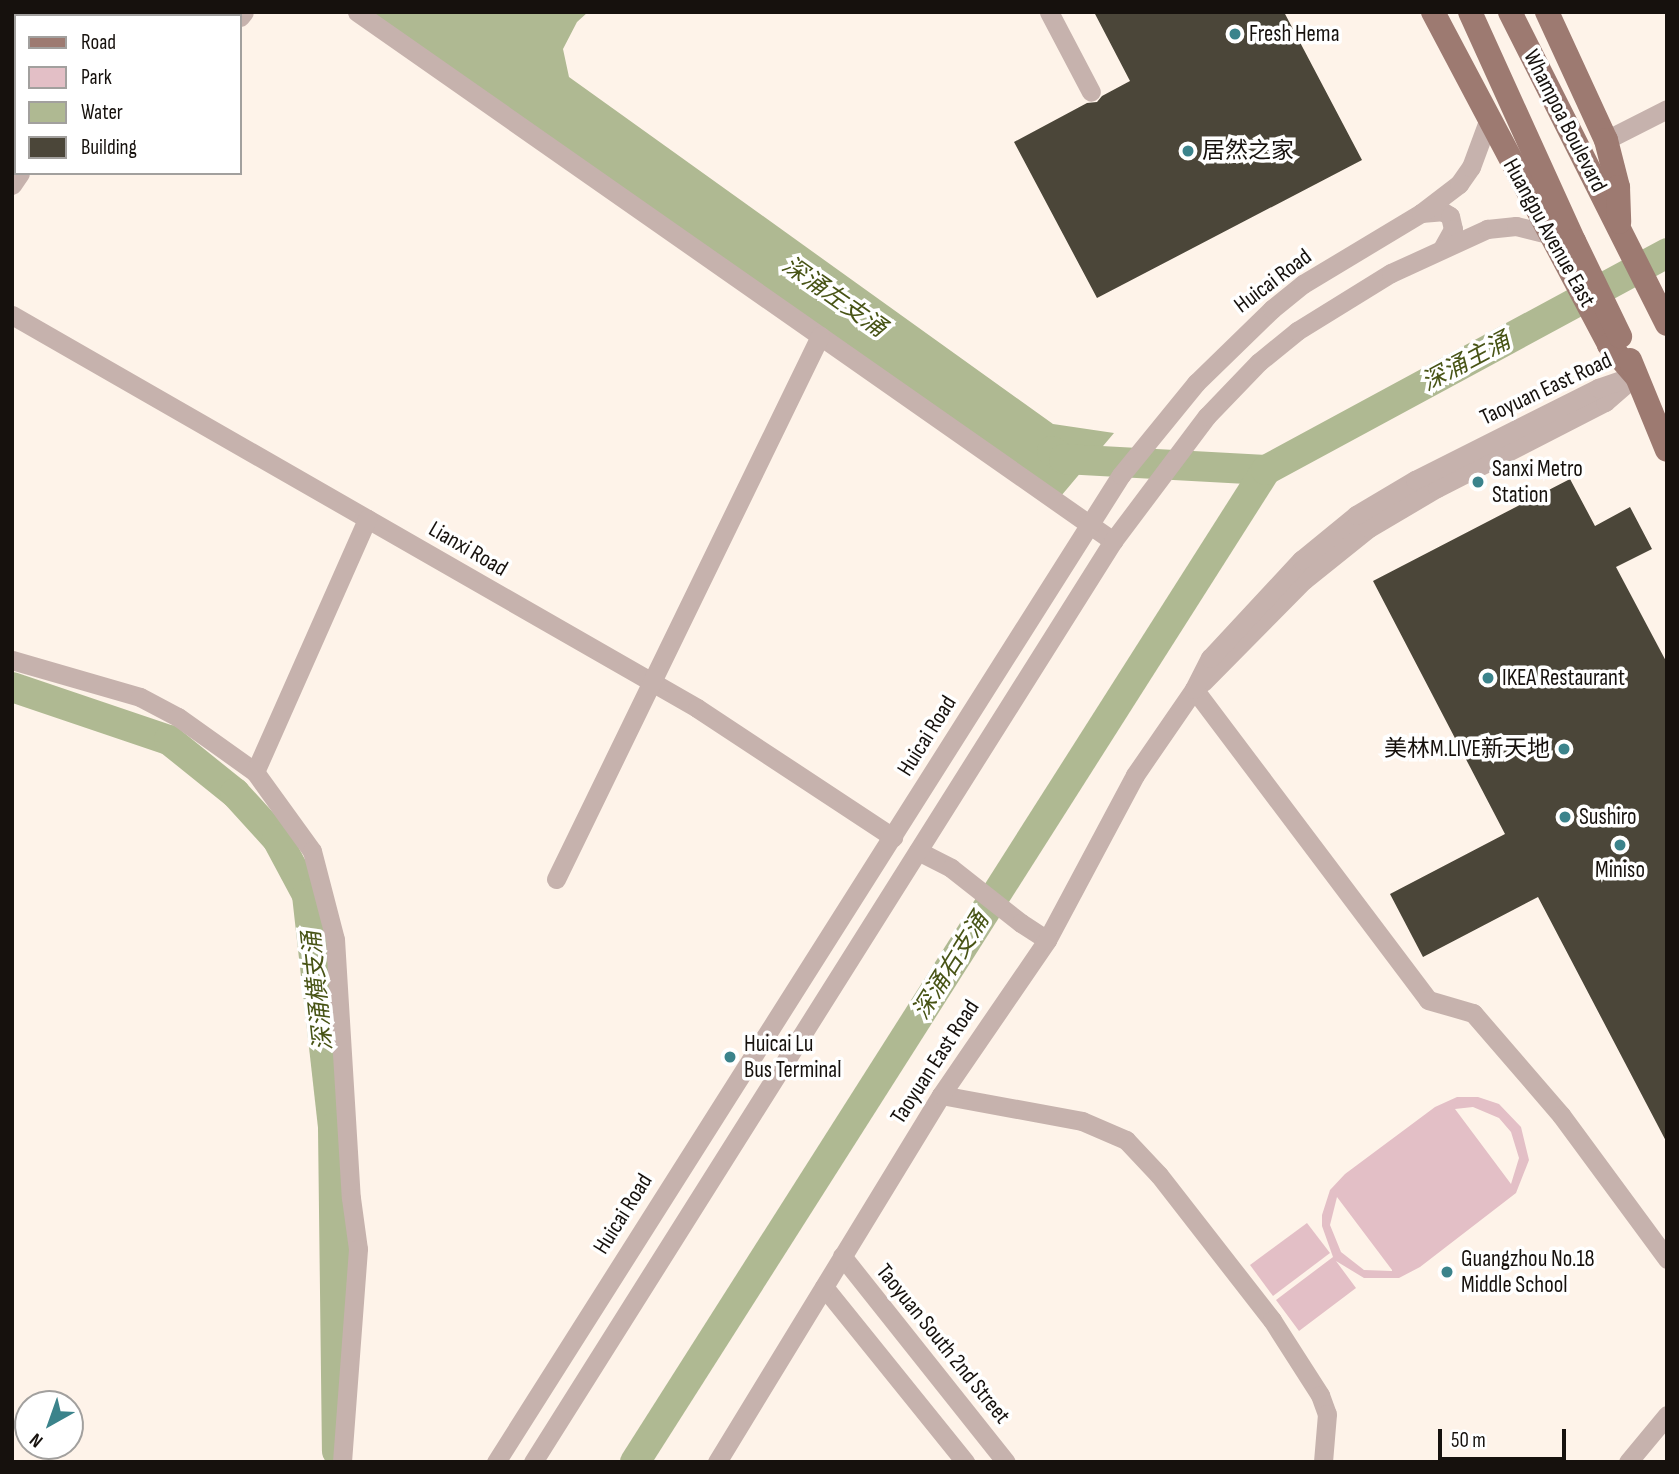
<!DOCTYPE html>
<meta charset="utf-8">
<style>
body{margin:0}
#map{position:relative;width:1679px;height:1474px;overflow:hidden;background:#fef3e9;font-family:"Sofia Sans Condensed","Noto Sans SC",sans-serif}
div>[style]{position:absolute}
.green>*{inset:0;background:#e3bfc6}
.water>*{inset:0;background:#afb992}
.river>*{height:30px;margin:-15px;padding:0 15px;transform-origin:15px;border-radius:15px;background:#afb992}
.building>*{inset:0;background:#4b4639}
.minor>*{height:19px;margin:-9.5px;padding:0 9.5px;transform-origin:9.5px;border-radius:9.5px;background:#c6b2ad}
.major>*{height:24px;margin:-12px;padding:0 12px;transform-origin:12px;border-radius:12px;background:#9d7a71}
.major-bridge>*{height:24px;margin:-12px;padding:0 12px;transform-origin:12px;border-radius:12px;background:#9d7a71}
.dots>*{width:19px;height:19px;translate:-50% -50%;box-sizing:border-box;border:4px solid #fff;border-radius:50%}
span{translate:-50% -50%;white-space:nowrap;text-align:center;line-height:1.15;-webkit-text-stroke:7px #fff;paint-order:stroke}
.poi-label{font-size:23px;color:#16110d}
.left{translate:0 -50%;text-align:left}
.right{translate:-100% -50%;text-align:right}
.street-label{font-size:23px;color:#16110d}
.water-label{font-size:24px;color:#485416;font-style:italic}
.frame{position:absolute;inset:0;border:14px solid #16110d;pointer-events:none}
.legend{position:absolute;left:14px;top:14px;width:228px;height:161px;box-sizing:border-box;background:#fff;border:2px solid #a2a09e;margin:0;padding:9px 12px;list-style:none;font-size:21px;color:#16110d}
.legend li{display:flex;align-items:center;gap:14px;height:35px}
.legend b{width:35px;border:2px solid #a2a09e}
.north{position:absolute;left:14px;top:1390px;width:70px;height:70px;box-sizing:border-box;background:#fff;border:2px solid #a2a09e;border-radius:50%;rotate:220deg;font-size:19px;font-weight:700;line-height:28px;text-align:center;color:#16110d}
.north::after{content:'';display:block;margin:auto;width:24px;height:32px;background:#3b838b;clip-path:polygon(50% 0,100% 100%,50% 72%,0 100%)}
.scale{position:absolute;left:1438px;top:1429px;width:128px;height:32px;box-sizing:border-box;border:4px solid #16110d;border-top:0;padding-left:9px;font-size:21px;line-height:24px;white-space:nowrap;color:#16110d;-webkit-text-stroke:5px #fff;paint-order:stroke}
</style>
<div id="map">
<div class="green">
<i style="clip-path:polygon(evenodd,1457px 1097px,1478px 1097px,1499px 1104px,1521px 1127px,1529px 1160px,1516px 1193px,1420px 1267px,1399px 1278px,1364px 1278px,1336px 1261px,1356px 1288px,1299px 1331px,1276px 1300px,1333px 1257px,1322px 1226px,1322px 1215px,1330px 1190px,1345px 1174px,1435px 1107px,1457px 1097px,1473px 1107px,1499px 1118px,1511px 1132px,1519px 1158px,1511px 1184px,1455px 1109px,1473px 1107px,1457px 1097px,1337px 1197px,1392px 1270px,1392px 1271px,1364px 1270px,1341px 1252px,1330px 1225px,1337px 1197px)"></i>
<i style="clip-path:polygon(1307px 1223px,1330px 1253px,1273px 1296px,1250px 1265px)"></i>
</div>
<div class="water">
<i style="clip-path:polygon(372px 12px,588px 12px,577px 22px,563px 49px,569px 77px,1053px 424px,1114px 433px,1061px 496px)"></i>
</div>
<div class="river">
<i style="left:1052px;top:451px;width:14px;rotate:34deg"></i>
<i style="left:1064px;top:459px;width:202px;rotate:3.1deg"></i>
<i style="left:12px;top:687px;width:166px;rotate:18.7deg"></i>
<i style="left:169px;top:740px;width:85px;rotate:38.8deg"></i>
<i style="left:235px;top:793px;width:62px;rotate:47.6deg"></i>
<i style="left:277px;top:839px;width:64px;rotate:61.8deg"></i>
<i style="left:307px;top:895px;width:234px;rotate:83.6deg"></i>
<i style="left:333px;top:1128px;width:323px;rotate:89.3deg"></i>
<i style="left:635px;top:1462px;width:1176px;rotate:-57.54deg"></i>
<i style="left:1266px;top:470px;width:456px;rotate:-28.4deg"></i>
</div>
<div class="building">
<i style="clip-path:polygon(1094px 12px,1284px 12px,1362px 160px,1097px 298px,1014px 142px,1087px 103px,1097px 102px,1102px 96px,1130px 81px)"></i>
<i style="clip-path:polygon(1570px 479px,1595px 526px,1630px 507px,1652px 549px,1616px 567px,1667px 663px,1667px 1143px,1538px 897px,1423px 957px,1390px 894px,1505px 834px,1373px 581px)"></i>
</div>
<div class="minor">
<i style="left:357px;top:12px;width:923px;rotate:34.98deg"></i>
<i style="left:1049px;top:12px;width:90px;rotate:62.3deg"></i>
<i style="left:240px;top:17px;width:6px;rotate:-51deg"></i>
<i style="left:12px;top:104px;width:4px;rotate:27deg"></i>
<i style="left:1606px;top:140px;width:68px;rotate:-26.9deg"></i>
<i style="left:12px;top:185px;width:14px;rotate:-56deg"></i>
<i style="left:1421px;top:213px;width:21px;rotate:-5deg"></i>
<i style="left:1442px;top:211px;width:9px;rotate:32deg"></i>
<i style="left:1450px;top:216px;width:13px;rotate:77deg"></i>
<i style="left:1453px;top:229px;width:21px;rotate:119deg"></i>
<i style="left:12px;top:315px;width:790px;rotate:29.84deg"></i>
<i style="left:697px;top:708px;width:235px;rotate:33.4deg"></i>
<i style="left:12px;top:660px;width:133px;rotate:16.1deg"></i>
<i style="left:140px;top:697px;width:43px;rotate:27.8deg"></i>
<i style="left:178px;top:717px;width:95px;rotate:35.5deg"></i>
<i style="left:255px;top:772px;width:97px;rotate:54.2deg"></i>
<i style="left:312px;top:851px;width:91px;rotate:75.4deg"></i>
<i style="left:335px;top:939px;width:259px;rotate:86.5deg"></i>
<i style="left:351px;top:1198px;width:51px;rotate:82.2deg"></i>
<i style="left:358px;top:1249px;width:214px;rotate:94.3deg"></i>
<i style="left:1203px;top:682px;width:144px;rotate:-45.3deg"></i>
<i style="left:1304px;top:580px;width:83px;rotate:-38.7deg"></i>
<i style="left:1369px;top:528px;width:79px;rotate:-30.5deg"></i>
<i style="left:1437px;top:488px;width:189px;rotate:-27.1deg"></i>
<i style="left:1605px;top:402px;width:32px;rotate:-41deg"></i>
<i style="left:1194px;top:689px;width:389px;rotate:53deg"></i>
<i style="left:1428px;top:1000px;width:47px;rotate:16.1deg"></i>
<i style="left:1473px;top:1013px;width:135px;rotate:49.2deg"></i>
<i style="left:1561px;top:1115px;width:179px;rotate:53.6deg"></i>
<i style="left:255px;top:772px;width:277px;rotate:-66.1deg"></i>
<i style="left:918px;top:851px;width:37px;rotate:27deg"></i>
<i style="left:951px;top:868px;width:89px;rotate:38.2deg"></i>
<i style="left:1021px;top:923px;width:31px;rotate:33deg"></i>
<i style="left:556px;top:879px;width:604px;rotate:-64.07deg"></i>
<i style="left:941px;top:1095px;width:143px;rotate:10.4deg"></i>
<i style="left:1082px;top:1121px;width:48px;rotate:23.4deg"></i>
<i style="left:1126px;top:1140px;width:48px;rotate:46.7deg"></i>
<i style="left:1159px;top:1175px;width:184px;rotate:52.1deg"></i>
<i style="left:1272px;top:1320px;width:89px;rotate:57.4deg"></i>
<i style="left:1320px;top:1395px;width:20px;rotate:70deg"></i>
<i style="left:1327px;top:1414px;width:48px;rotate:94.8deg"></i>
<i style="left:842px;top:1256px;width:263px;rotate:51.5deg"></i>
<i style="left:824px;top:1287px;width:225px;rotate:51.1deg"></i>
<i style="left:496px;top:1462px;width:1168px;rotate:-57.66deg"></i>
<i style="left:1121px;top:475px;width:119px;rotate:-50.8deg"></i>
<i style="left:1196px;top:383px;width:106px;rotate:-44.2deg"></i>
<i style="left:1272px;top:309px;width:40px;rotate:-39deg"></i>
<i style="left:1303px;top:284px;width:138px;rotate:-31deg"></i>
<i style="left:1421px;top:213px;width:48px;rotate:-37.3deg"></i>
<i style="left:1459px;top:184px;width:21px;rotate:-55deg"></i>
<i style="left:1471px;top:167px;width:49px;rotate:-69.7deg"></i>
<i style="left:533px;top:1462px;width:1088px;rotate:-57.8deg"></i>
<i style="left:1113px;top:541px;width:156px;rotate:-53.1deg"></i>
<i style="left:1207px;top:416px;width:75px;rotate:-46.1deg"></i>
<i style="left:1259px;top:362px;width:49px;rotate:-39.2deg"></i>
<i style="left:1297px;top:331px;width:110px;rotate:-31.7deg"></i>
<i style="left:1391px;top:273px;width:106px;rotate:-24.6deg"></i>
<i style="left:1487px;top:229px;width:29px;rotate:-6deg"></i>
<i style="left:1516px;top:226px;width:37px;rotate:14deg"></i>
<i style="left:717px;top:1462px;width:430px;rotate:-58.6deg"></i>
<i style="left:941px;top:1095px;width:188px;rotate:-55.6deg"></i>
<i style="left:1047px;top:940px;width:187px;rotate:-61.9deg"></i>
<i style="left:1135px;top:775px;width:104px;rotate:-55.5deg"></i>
<i style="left:1194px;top:689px;width:35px;rotate:-63deg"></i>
<i style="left:1210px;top:658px;width:134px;rotate:-47.1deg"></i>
<i style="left:1301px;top:560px;width:71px;rotate:-39.3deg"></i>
<i style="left:1356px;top:515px;width:69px;rotate:-30.7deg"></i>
<i style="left:1415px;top:480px;width:205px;rotate:-26.7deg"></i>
<i style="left:1598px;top:388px;width:39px;rotate:-19deg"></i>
<i style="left:1628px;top:1462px;width:61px;rotate:-50.3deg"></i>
</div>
<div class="major">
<i style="left:1433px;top:12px;width:377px;rotate:62.1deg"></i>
<i style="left:1609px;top:345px;width:40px;rotate:49deg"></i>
<i style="left:1470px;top:12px;width:252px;rotate:65.6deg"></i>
<i style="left:1510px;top:12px;width:349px;rotate:63.3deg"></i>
<i style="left:1547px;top:12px;width:141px;rotate:65.3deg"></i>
<i style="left:1606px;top:140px;width:49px;rotate:75.7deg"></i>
<i style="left:1618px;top:187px;width:35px;rotate:88deg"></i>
<i style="left:1630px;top:360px;width:97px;rotate:67.7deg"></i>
</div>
<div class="major-bridge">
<i style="left:1574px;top:241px;width:106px;rotate:64.2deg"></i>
</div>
<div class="dots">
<i style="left:1235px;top:34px;background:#3b838b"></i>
<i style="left:1188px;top:151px;background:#3b838b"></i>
<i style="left:1478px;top:482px;background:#3b838b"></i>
<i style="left:1488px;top:678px;background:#3b838b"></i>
<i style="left:1564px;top:749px;background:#3b838b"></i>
<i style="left:1565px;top:817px;background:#3b838b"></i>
<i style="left:1620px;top:845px;background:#3b838b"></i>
<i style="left:730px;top:1057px;background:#3b838b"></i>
<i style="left:1447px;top:1272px;background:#3b838b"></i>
</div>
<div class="poi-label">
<span class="left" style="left:1249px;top:34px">Fresh Hema</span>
<span class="left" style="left:1202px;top:151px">居然之家</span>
<span class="left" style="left:1492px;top:482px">Sanxi Metro<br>Station</span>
<span class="left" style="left:1502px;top:678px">IKEA Restaurant</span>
<span class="right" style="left:1550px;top:749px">美林M.LIVE新天地</span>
<span class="left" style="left:1579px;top:817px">Sushiro</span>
<span style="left:1620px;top:870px">Miniso</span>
<span class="left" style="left:744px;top:1057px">Huicai Lu<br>Bus Terminal</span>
<span class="left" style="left:1461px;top:1272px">Guangzhou No.18<br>Middle School</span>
</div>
<div class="street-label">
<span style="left:1565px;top:121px;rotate:63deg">Whampoa Boulevard</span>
<span style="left:1549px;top:233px;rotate:61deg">Huangpu Avenue East</span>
<span style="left:1273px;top:281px;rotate:-37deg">Huicai Road</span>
<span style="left:1546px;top:389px;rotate:-25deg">Taoyuan East Road</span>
<span style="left:468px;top:549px;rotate:30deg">Lianxi Road</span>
<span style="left:927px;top:736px;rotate:-58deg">Huicai Road</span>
<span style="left:935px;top:1062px;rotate:-57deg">Taoyuan East Road</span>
<span style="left:623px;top:1214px;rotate:-58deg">Huicai Road</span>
<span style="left:943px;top:1344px;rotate:51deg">Taoyuan South 2nd Street</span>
</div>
<div class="water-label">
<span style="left:834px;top:297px;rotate:35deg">深涌左支涌</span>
<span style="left:1466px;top:362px;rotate:-28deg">深涌主涌</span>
<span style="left:951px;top:966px;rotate:-58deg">深涌右支涌</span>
<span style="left:318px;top:991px;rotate:-96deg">深涌横支涌</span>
</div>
<div class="frame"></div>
<ul class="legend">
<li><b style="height:9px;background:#9d7a71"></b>Road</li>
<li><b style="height:19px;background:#e3bfc6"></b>Park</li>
<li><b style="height:19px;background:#afb992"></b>Water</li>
<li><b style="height:19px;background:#4b4639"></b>Building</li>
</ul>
<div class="north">N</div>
<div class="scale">50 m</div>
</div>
